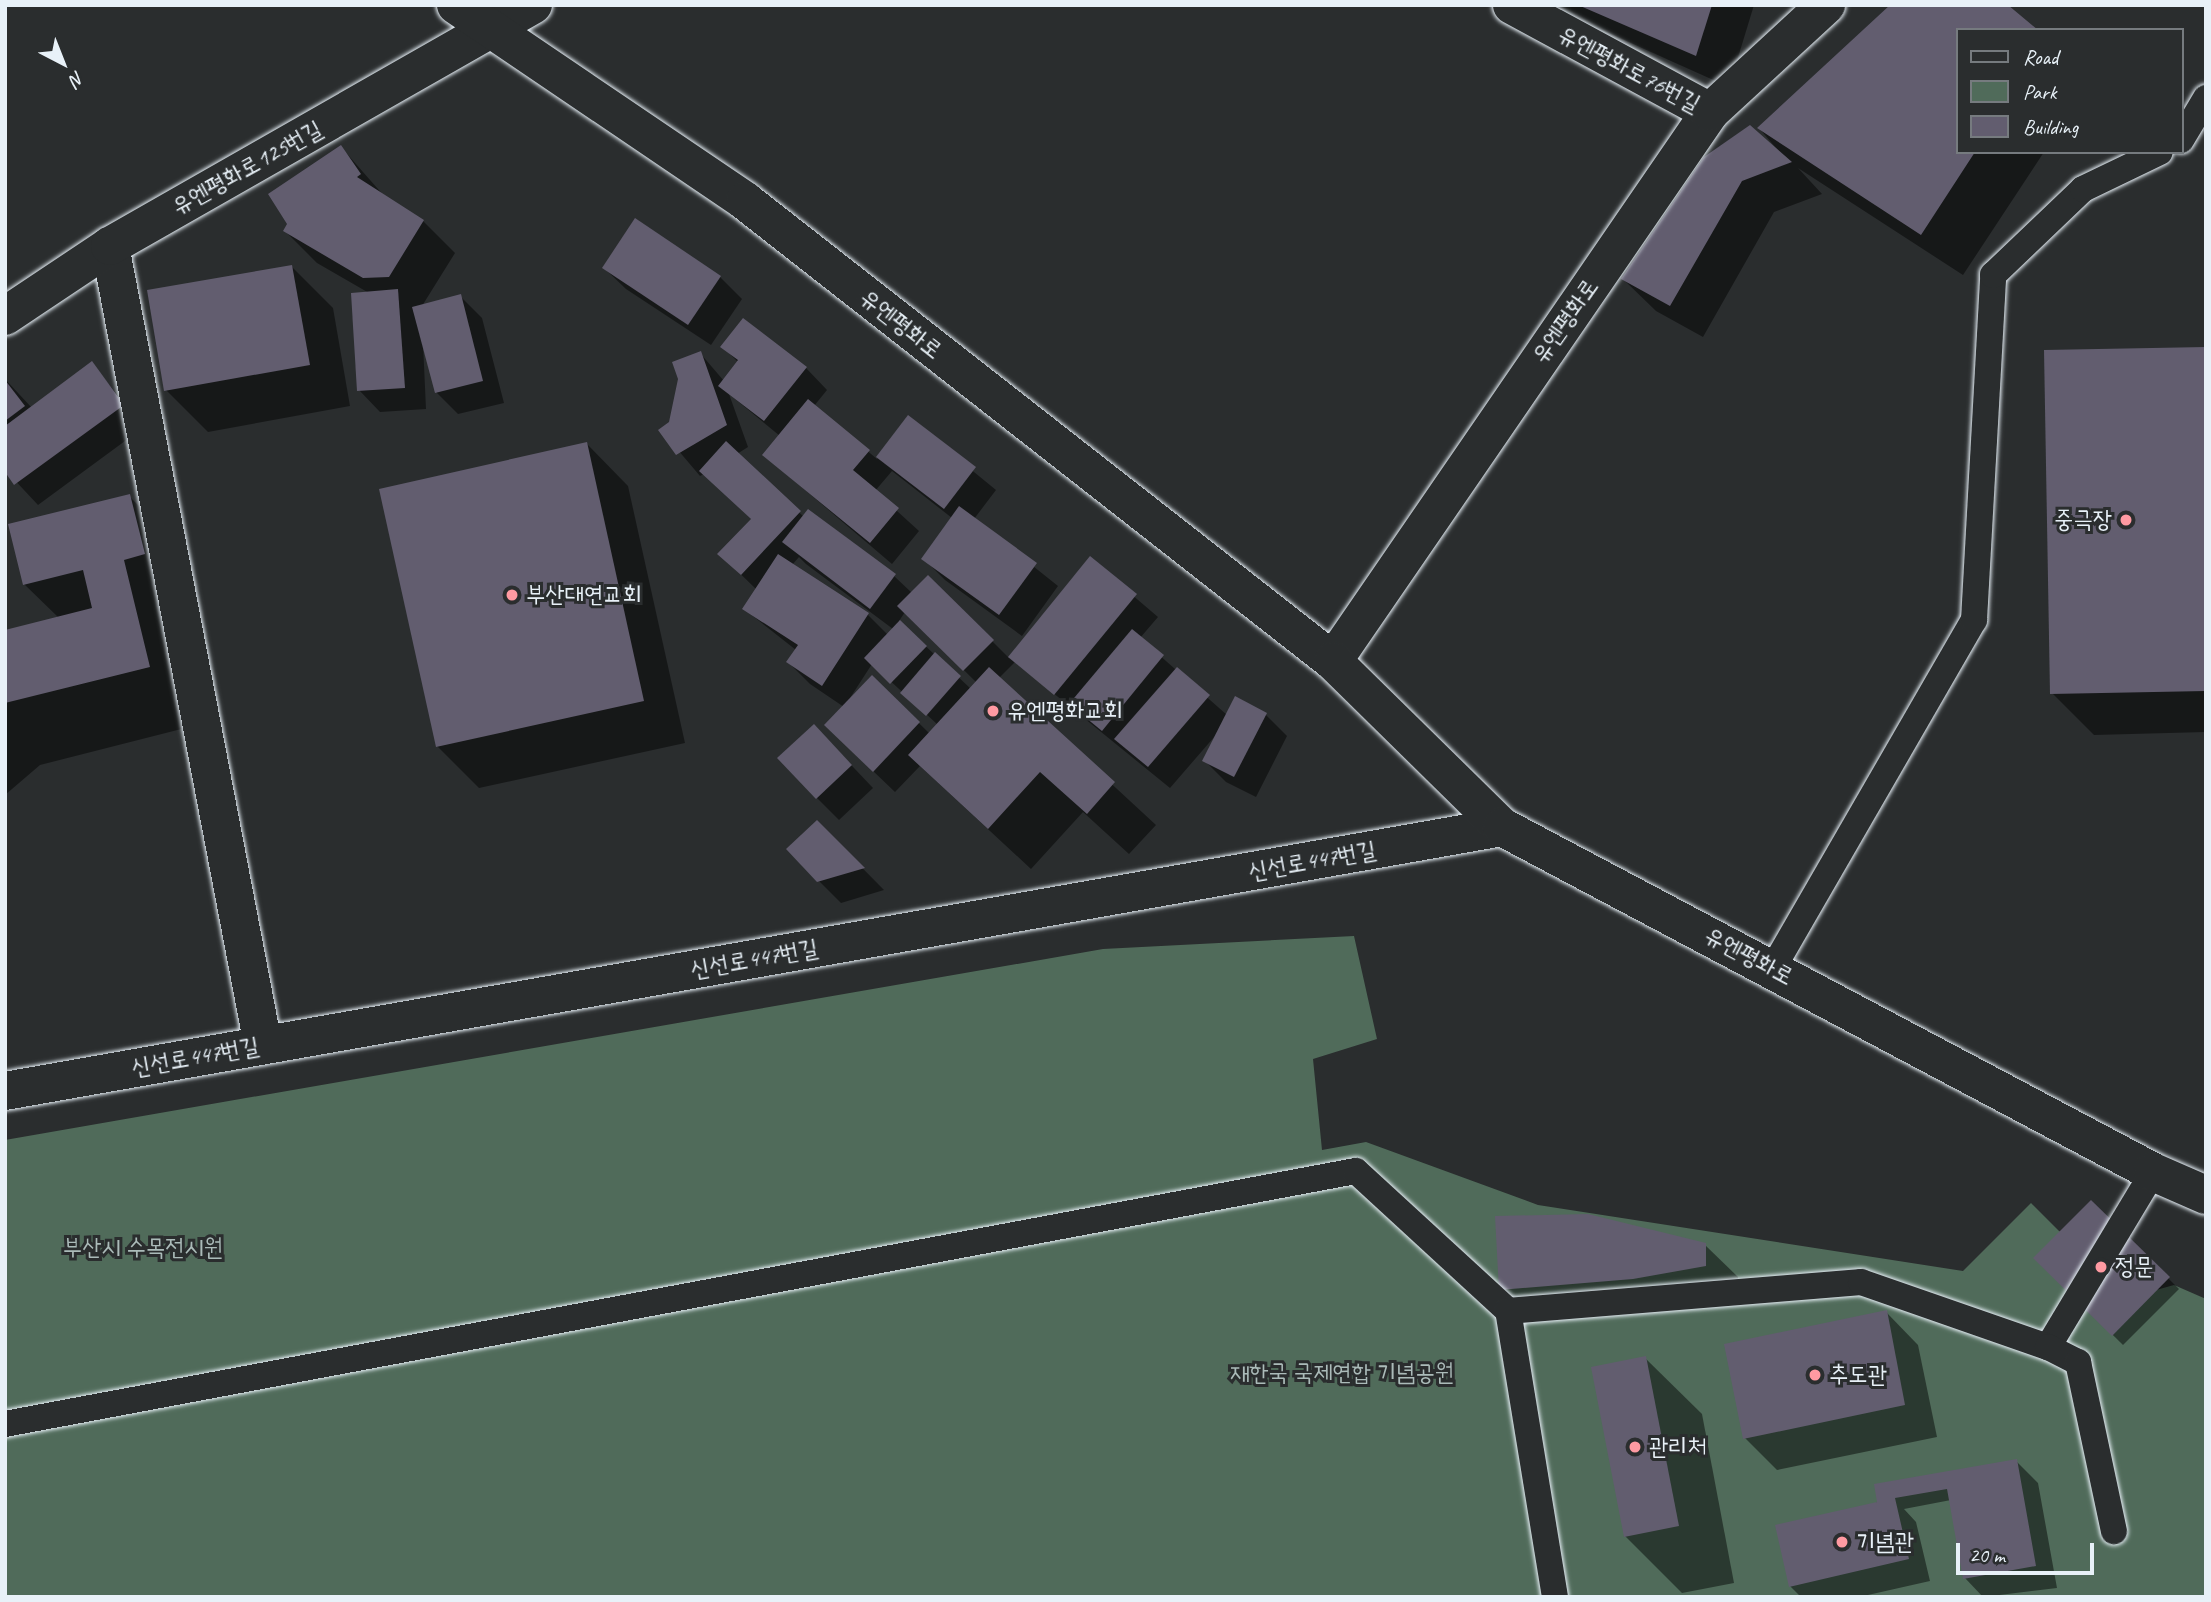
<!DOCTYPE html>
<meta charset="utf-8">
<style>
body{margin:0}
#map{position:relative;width:2211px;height:1602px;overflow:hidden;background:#2a2d2e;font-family:Caveat,"Poor Story",sans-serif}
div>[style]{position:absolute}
.green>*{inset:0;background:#506b5a}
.shadow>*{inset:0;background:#0007}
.building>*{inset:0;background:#625d6f}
.roads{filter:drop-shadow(0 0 2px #e8f1f8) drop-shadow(0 0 2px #e8f1f8)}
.service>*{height:26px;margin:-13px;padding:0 13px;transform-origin:13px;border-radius:13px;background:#2a2d2e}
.minor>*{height:38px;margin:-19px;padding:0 19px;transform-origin:19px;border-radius:19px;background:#2a2d2e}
.secondary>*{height:38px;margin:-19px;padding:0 19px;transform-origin:19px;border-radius:19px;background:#2a2d2e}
.dots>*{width:19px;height:19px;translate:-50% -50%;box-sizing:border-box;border:4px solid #2a2d2e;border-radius:50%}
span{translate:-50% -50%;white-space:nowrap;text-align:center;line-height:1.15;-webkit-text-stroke:6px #2a2d2e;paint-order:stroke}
.street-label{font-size:24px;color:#e8f1f8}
.poi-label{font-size:24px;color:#e8f1f8}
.right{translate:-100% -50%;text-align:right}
.left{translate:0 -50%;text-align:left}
.park-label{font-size:24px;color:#abbbb9}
.frame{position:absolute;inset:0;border:7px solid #e8f1f8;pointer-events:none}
.legend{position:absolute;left:1956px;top:28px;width:228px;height:126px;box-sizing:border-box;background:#2a2d2e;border:2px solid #767b7f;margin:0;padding:9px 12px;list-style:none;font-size:21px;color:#e8f1f8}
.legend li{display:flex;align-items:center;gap:14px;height:35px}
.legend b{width:35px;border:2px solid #767b7f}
.north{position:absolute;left:28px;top:28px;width:70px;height:70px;-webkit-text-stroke:5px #2a2d2e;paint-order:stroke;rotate:138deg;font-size:19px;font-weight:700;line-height:28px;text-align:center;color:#e8f1f8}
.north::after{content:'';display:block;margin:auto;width:24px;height:32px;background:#e8f1f8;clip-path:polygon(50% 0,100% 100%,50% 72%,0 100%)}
.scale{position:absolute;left:1956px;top:1543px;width:138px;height:32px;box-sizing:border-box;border:4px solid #e8f1f8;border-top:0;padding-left:9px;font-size:21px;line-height:24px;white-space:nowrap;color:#e8f1f8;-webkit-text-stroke:5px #2a2d2e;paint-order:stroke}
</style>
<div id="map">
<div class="green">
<i style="clip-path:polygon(1354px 936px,1377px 1039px,1313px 1059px,1322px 1150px,1366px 1142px,1538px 1205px,1963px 1271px,2031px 1203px,2059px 1231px,2156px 1290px,2174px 1285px,2206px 1299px,2206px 1597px,5px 1597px,5px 1140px,1103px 949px)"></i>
</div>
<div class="shadow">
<i style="clip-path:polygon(1546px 5px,1754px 5px,1729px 87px)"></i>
<i style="clip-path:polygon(1893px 5px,1957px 30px,1957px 152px,2044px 152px,1963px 275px,1798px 168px,1822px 194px,1774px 212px,1703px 337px,1656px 311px,1623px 279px,1705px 158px,1782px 155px,1759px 128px)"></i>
<i style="clip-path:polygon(341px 147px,385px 197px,423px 221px,455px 253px,422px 306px,460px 296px,482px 318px,504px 403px,458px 414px,437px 393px,423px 343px,426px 409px,380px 412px,359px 390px,369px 293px,317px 263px,285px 231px)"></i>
<i style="clip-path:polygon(291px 266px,333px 308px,350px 406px,208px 432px,166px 390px)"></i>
<i style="clip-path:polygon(604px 268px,720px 277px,742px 299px,711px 345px,626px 289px)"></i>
<i style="clip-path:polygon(evenodd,723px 347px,806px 368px,827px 390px,814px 406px,877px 459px,908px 418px,996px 490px,974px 519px,1058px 586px,1022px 636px,945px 580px,923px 558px,952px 518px,892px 471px,875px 491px,919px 531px,892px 564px,764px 455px,780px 436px,729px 394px,748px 447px,737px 454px,804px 517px,894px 576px,912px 593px,928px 577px,1009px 658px,1090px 559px,1158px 617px,1140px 638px,1227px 715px,1265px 714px,1287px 736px,1256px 797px,1226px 782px,1204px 760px,1215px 736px,1170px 788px,1015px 662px,998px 679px,1156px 825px,1129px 854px,1083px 812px,1031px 869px,920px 766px,895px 792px,848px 747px,844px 707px,810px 684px,788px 662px,796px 650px,744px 609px,757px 590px,720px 554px,752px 520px,704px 474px,700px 476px,661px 430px,670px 423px,700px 353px,724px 381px,738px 362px,723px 347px,799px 557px,806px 564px,893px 629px,888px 635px,868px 615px,792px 565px,799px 557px,723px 347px,905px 612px,977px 683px,971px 689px,899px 621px,905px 612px,723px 347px,872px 664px,938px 725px,930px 734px,872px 677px,850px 698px,872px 664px)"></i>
<i style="clip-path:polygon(2206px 348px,2206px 732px,2094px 735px,2052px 693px)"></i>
<i style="clip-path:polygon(92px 364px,144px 427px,38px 505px,9px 474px,5px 477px,5px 379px,32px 408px)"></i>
<i style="clip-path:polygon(587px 444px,628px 486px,685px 743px,479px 788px,437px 746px)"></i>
<i style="clip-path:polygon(129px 496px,186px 553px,200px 611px,179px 617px,205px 723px,40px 765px,5px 795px,5px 632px,59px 618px,24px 584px)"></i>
<i style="clip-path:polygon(835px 748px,873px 788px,839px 820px,817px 798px)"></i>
<i style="clip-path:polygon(817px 822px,884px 890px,841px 903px,819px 881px)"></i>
<i style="clip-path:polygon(2091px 1202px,2179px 1289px,2123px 1345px,2035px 1258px)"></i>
<i style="clip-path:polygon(1705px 1245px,1738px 1277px,1738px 1297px,1533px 1321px,1501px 1289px)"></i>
<i style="clip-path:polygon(1886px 1312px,1918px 1345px,1937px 1437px,1777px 1470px,1745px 1438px)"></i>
<i style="clip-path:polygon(1645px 1358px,1702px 1414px,1734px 1583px,1682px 1593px,1625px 1536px)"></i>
<i style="clip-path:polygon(2016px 1461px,2038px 1483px,2057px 1588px,1983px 1597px,1965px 1578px,1951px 1500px,1904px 1509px,1916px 1522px,1930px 1581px,1859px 1597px,1801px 1597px,1790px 1586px,1878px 1501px)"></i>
</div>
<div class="building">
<i style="clip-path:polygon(1578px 5px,1712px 5px,1696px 56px)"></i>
<i style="clip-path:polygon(1890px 5px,2008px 5px,2038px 30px,1957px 30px,1957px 152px,1975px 152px,1921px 235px,1757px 128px)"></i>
<i style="clip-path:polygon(1750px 125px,1792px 162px,1742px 181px,1670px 306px,1621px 279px,1704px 157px)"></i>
<i style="clip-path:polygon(341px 145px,361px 174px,357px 177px,424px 220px,389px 277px,363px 278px,283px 231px,287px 224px,268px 194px)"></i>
<i style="clip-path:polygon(635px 218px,721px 276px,688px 325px,602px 268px)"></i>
<i style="clip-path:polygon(292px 265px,310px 365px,164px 391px,147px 290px)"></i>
<i style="clip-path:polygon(398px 289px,405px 388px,357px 391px,351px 293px)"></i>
<i style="clip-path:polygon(461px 294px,483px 381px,435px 393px,412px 307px)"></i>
<i style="clip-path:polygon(743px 318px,807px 367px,764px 421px,718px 386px,738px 360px,720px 347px)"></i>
<i style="clip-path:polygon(2206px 347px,2206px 691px,2050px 694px,2044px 350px)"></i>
<i style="clip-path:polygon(701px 351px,727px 425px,676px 455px,658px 430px,669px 422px,678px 379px,672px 362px)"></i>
<i style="clip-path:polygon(92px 361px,124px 405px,14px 485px,5px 472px,5px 426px)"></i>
<i style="clip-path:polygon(5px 380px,25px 406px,5px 421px)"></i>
<i style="clip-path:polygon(808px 399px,870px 450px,853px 470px,899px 508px,870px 543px,762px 455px)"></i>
<i style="clip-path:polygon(908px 415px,976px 467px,944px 509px,876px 457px)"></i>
<i style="clip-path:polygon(726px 441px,801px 511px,741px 575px,717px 554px,751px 519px,699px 471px)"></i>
<i style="clip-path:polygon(587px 442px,644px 701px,436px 747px,379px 489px)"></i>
<i style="clip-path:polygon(130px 494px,145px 554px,124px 560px,150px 667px,5px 703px,5px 630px,92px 608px,83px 570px,23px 585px,8px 524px)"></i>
<i style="clip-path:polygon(959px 506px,1037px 563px,999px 615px,921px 559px)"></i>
<i style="clip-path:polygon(808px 509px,896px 574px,870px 609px,782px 542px)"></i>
<i style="clip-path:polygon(778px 554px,869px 613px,822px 686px,786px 662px,798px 645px,742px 609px)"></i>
<i style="clip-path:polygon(1090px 556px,1137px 594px,1054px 695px,1008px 657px)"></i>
<i style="clip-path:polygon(928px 575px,994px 640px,963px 671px,897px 606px)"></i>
<i style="clip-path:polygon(900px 620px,927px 646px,890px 684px,864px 658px)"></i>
<i style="clip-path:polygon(1132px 629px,1164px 655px,1102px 731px,1069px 704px)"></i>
<i style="clip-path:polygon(935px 652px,961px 676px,926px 716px,900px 693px)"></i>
<i style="clip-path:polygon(989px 667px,1115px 782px,1087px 814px,1040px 772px,988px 829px,908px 755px)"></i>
<i style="clip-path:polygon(1177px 667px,1210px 695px,1148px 767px,1114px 739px)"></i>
<i style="clip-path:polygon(872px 675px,920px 722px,873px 772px,824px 725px)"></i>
<i style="clip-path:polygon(1235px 696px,1267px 713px,1234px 777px,1202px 761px)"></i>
<i style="clip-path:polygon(814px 724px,852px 765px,816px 799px,777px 758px)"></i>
<i style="clip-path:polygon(817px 820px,865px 868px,817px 882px,786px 849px)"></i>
<i style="clip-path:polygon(2091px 1200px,2170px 1277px,2112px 1336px,2033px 1258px)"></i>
<i style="clip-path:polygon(1588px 1214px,1706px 1243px,1706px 1266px,1633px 1279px,1499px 1290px,1495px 1216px)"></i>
<i style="clip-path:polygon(1887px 1310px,1905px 1405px,1743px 1439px,1724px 1344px)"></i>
<i style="clip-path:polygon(1646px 1356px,1679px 1526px,1624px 1537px,1591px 1367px)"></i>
<i style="clip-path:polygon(2017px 1459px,2036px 1566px,1963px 1579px,1947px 1489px,1895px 1498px,1909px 1559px,1789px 1587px,1775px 1525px,1877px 1502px,1874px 1484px)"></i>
</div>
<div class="roads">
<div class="service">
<i style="left:2181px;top:140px;width:49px;rotate:-59.2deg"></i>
<i style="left:1773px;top:968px;width:402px;rotate:-60deg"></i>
<i style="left:1974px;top:620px;width:346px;rotate:-86.8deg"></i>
<i style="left:1993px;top:275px;width:124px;rotate:-43.7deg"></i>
<i style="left:2083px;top:189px;width:85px;rotate:-25.7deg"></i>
<i style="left:2048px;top:1347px;width:204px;rotate:-59deg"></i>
<i style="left:5px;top:1424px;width:1374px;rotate:-10.61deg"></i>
<i style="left:1356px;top:1171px;width:207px;rotate:42.6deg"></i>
<i style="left:1555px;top:1597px;width:290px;rotate:-99.3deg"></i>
<i style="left:1508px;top:1311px;width:354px;rotate:-4.7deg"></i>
<i style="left:1861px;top:1282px;width:198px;rotate:19.2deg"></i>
<i style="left:2048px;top:1347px;width:34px;rotate:27deg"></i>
<i style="left:2078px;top:1362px;width:173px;rotate:78deg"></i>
</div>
<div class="minor">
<i style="left:1512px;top:5px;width:225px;rotate:28.4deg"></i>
<i style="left:110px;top:246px;width:814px;rotate:79.16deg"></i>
<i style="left:5px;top:316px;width:126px;rotate:-33.7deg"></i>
<i style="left:110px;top:246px;width:487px;rotate:-29.7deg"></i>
<i style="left:1333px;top:661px;width:666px;rotate:-55.52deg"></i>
<i style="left:1710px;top:112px;width:158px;rotate:-42.7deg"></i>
<i style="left:5px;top:1091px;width:1520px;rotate:-10deg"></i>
</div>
<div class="secondary">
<i style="left:456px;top:5px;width:349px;rotate:34.1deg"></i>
<i style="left:745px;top:201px;width:747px;rotate:38.04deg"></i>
<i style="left:1333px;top:661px;width:237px;rotate:44.5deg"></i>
<i style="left:1502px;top:827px;width:737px;rotate:27.92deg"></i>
<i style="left:2153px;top:1172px;width:58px;rotate:23.5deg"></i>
</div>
</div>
<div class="dots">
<i style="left:2126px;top:520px;background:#ff9aa2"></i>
<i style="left:512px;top:595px;background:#ff9aa2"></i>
<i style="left:993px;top:711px;background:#ff9aa2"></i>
<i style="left:2101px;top:1267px;background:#ff9aa2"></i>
<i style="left:1815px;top:1375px;background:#ff9aa2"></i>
<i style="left:1635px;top:1447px;background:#ff9aa2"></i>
<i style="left:1842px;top:1542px;background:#ff9aa2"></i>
</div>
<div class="street-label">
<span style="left:1629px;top:69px;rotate:28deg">유엔평화로76번길</span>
<span style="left:247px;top:168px;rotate:-29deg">유엔평화로125번길</span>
<span style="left:1565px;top:321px;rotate:-55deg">유엔평화로</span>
<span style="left:901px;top:324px;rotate:38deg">유엔평화로</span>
<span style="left:1312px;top:861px;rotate:-10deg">신선로447번길</span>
<span style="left:1749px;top:956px;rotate:28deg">유엔평화로</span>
<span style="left:754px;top:959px;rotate:-10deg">신선로447번길</span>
<span style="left:195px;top:1057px;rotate:-10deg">신선로447번길</span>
</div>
<div class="poi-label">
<span class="right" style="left:2112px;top:520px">중극장</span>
<span class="left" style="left:526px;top:595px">부산대연교회</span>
<span class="left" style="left:1007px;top:711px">유엔평화교회</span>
<span class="left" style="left:2115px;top:1267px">정문</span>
<span class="left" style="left:1829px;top:1375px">추도관</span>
<span class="left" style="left:1649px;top:1447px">관리처</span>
<span class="left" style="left:1856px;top:1542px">기념관</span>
</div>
<div class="park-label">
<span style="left:143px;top:1248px">부산시 수목전시원</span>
<span style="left:1342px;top:1373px">재한국 국제연합 기념공원</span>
</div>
<div class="frame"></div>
<ul class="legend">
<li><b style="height:9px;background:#2a2d2e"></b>Road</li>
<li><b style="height:19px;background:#506b5a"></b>Park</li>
<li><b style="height:19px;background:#625d6f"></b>Building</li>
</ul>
<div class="north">N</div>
<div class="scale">20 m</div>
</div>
